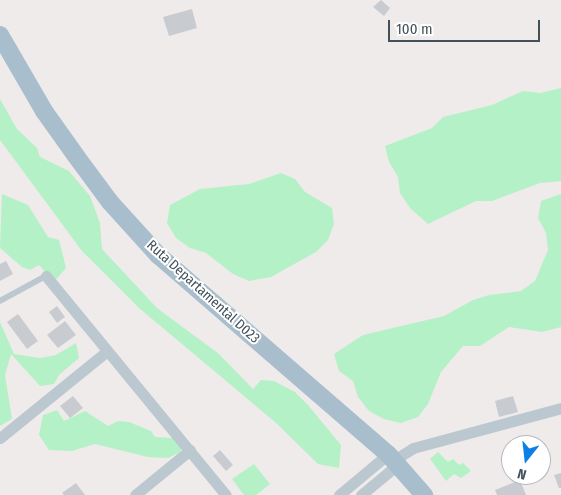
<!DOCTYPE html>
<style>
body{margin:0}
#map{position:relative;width:561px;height:495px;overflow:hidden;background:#efebeb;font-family:"Fira Sans Condensed",sans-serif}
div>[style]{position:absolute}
.green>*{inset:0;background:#b5f1c6}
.building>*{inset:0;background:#c8ccd1}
.service>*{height:5.5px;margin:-2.75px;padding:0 2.75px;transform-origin:2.75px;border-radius:2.75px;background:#bbc8cf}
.minor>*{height:11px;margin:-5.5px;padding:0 5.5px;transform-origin:5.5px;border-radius:5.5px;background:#bbc8cf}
.primary>*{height:18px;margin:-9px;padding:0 9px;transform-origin:9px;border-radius:9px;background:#a8becd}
span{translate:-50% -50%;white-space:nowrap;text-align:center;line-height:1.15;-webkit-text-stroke:4px #fff;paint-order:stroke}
.street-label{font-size:14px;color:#43515a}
.north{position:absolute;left:501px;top:435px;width:50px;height:50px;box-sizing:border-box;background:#fff;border:1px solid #b4b9bd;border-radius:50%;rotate:196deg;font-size:14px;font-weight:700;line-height:20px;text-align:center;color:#43515a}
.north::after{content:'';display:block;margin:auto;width:18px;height:22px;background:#0c80e7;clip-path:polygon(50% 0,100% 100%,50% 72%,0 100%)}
.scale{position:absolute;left:388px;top:20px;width:152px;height:22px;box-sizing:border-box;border:2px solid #43515a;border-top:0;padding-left:6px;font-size:15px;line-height:18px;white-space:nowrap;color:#43515a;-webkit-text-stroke:4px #fff;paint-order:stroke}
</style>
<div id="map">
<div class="green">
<i style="clip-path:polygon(561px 88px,561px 181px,540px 183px,492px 201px,476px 201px,428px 224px,410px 208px,400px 193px,398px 177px,389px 162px,385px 146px,432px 128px,443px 117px,492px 105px,523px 91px,540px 93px)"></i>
<i style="clip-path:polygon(0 99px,17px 129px,37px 148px,40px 157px,69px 171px,90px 196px,100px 223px,102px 249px,157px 308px,219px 354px,253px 389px,261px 380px,274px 381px,295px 392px,308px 405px,341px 445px,339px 468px,318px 464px,275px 422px,139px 308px,82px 251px,0 140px)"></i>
<i style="clip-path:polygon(281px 173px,295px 179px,305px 192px,332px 208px,334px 224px,328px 240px,316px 252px,271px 277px,249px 281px,233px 274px,206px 253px,190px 248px,176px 238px,167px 223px,170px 205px,200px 189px,249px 184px)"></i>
<i style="clip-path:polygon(2px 194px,28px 205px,48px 237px,59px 240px,66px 268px,54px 282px,39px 265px,30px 270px,22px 267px,0 248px)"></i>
<i style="clip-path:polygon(561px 194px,561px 327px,542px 332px,509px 327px,480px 346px,463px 346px,441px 372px,428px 404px,418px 417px,401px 423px,384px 419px,369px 411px,358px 397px,353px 381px,339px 371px,334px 354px,363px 335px,444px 316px,473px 300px,489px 295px,521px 291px,535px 281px,548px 250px,546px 233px,538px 218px,541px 201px)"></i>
<i style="clip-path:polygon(0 322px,14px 354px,40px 358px,56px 355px,76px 343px,79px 358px,59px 375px,54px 384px,40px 386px,11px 354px,5px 375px,12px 419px,0 426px)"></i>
<i style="clip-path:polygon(57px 410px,64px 421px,85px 411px,108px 426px,118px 421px,129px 422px,151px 431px,155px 437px,173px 438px,183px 445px,180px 452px,168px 458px,148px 457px,95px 444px,72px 451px,49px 450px,39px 435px,43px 415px)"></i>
<i style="clip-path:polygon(438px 452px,448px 462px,453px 459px,459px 465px,463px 463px,471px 471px,461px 478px,454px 474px,446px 481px,430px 459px)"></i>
<i style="clip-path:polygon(254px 464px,270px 484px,256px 495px,244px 495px,232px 479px)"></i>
</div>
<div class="building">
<i style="clip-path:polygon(381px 0,390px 8px,384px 16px,373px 7px)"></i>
<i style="clip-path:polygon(192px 9px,197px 28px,169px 36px,163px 17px)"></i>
<i style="clip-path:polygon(6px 261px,13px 274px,0 281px,0 264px)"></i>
<i style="clip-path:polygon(57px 306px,65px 317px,57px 323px,49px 312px)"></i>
<i style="clip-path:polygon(18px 314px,38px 341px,27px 349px,7px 322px)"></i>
<i style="clip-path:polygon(65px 321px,76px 335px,58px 348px,47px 335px)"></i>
<i style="clip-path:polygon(73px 396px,83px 408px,70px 418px,60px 406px)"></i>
<i style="clip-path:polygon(513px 396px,518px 412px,499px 417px,495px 401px)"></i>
<i style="clip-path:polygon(220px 450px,233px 465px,226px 471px,213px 456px)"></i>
<i style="clip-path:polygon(561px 473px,561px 488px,559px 488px,554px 475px)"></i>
<i style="clip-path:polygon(520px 480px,526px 495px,497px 495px,495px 490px)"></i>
<i style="clip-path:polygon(76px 483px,85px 495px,64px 495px,62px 493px)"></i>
</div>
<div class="service">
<i style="left:0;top:301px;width:52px;rotate:-28.5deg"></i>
</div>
<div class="minor">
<i style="left:46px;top:276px;width:283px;rotate:50.6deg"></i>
<i style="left:0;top:438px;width:138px;rotate:-39.1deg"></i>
<i style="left:394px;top:460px;width:22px;rotate:-32deg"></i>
<i style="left:413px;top:448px;width:153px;rotate:-15.1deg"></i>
<i style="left:135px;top:495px;width:71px;rotate:-39.3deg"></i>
<i style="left:339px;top:495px;width:64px;rotate:-39.9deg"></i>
<i style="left:361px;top:495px;width:47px;rotate:-39.8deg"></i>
</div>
<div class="primary">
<i style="left:0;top:35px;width:88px;rotate:59.9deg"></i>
<i style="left:44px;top:111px;width:55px;rotate:54.6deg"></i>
<i style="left:76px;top:156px;width:57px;rotate:53.5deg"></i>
<i style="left:110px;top:202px;width:72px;rotate:47.8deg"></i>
<i style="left:158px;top:255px;width:304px;rotate:40.9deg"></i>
<i style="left:388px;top:454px;width:55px;rotate:48.7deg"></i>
</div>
<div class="street-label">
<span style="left:203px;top:292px;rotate:42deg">Ruta Departamental D023</span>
</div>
<div class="north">N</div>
<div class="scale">100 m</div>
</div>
